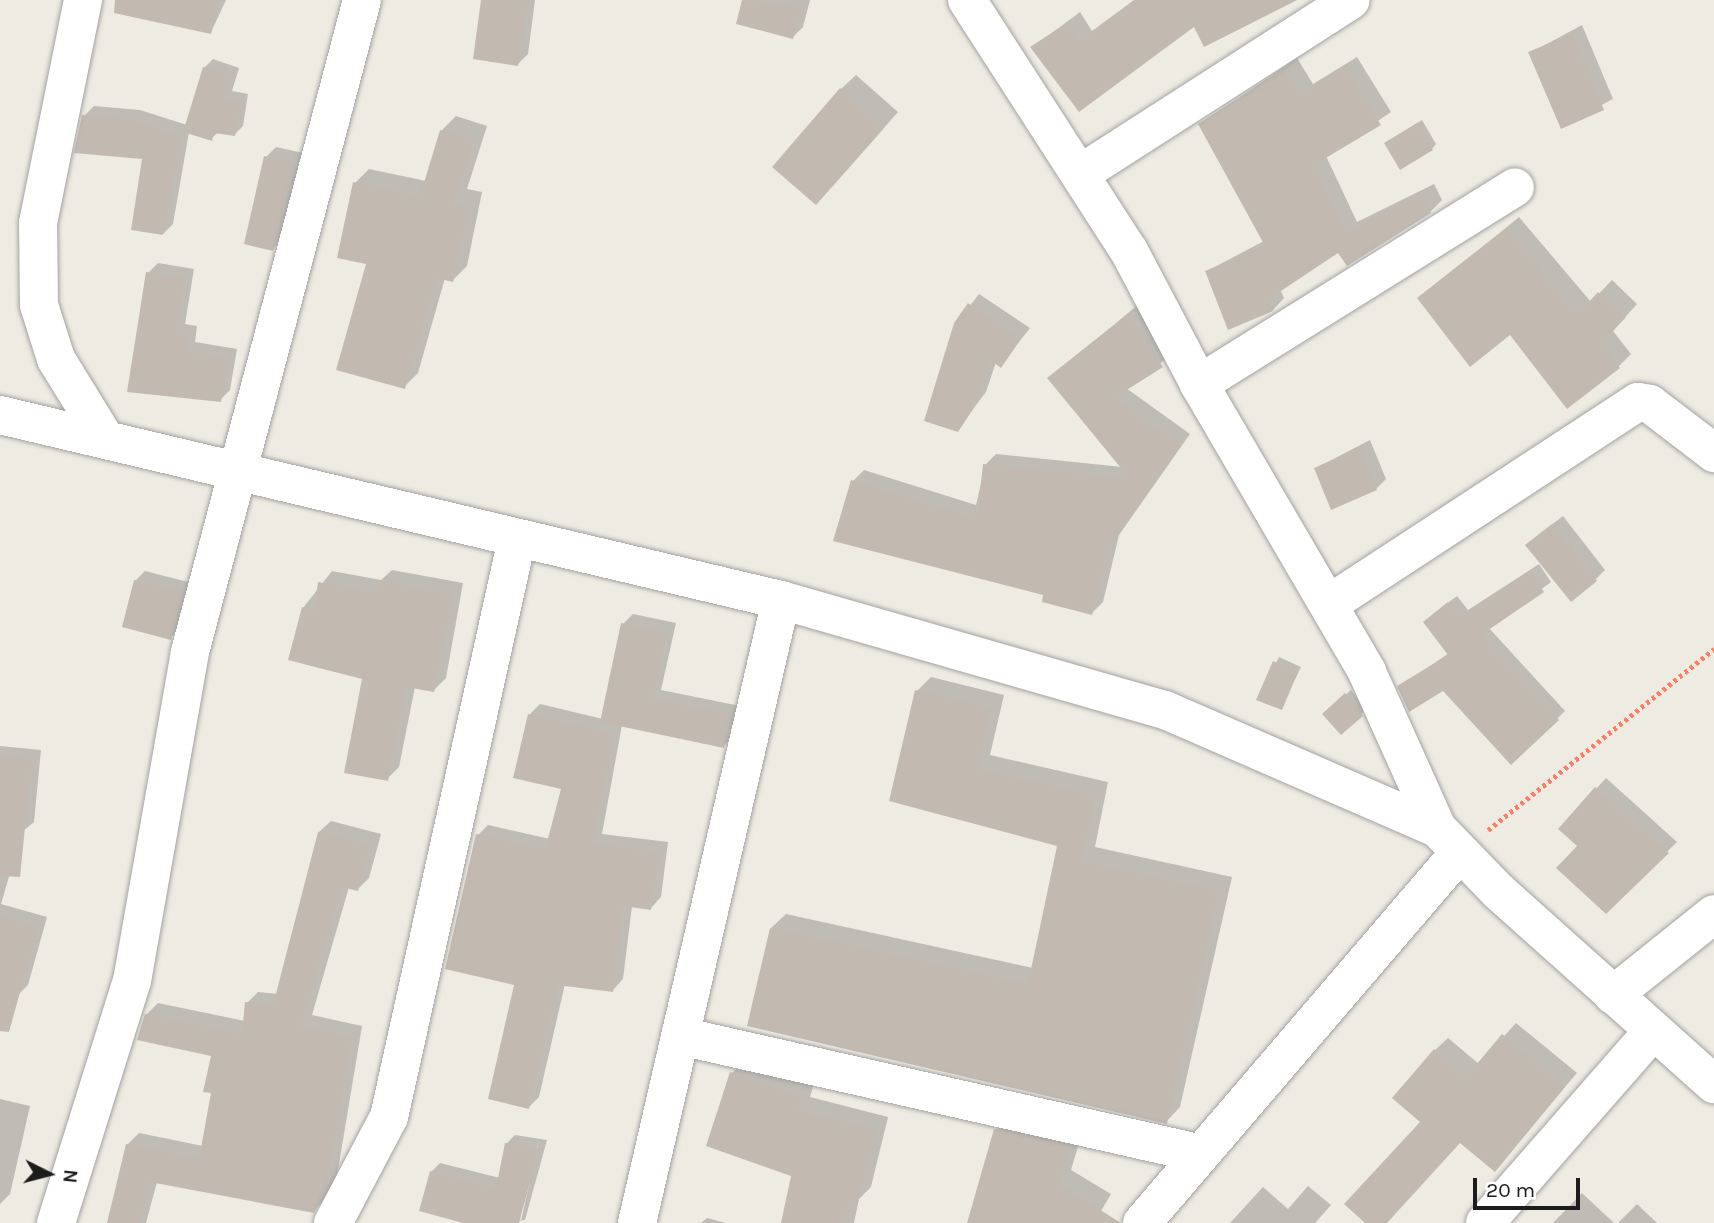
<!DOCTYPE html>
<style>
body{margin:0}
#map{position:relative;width:1714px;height:1223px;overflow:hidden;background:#eeebe2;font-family:Karla,sans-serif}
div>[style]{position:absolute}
.shadow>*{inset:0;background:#0003}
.building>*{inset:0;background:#c2bab1}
.path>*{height:4.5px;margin-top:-2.25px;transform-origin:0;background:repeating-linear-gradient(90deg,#fd7e64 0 3.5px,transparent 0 7px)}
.roads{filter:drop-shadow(0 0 2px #a3a3a3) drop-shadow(0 0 2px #a3a3a3)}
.minor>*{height:38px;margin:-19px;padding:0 19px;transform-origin:19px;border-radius:19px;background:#fff}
span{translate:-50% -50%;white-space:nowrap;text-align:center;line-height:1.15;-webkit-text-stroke:6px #fff;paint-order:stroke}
.north{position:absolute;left:14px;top:1139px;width:70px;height:70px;-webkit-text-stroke:5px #fff;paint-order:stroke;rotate:96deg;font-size:19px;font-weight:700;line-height:28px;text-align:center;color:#1c1c1c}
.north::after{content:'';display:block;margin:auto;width:24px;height:32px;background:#1c1c1c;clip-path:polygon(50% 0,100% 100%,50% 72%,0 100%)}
.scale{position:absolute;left:1473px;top:1178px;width:107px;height:32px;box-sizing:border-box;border:4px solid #1c1c1c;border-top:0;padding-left:9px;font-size:21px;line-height:24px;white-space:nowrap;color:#1c1c1c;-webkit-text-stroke:5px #fff;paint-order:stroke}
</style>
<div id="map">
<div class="shadow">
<i style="clip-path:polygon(123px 0,226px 0,211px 32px)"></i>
<i style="clip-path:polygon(483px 0,535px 0,528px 54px,518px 64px)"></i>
<i style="clip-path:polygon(744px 0,810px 0,803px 27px,793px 37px,738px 23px)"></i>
<i style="clip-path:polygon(1134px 0,1284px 0,1194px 24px,1079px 109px,1033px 47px,1080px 12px,1092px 31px)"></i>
<i style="clip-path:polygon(1582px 25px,1613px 99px,1562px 126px,1530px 53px)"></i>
<i style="clip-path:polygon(1357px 57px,1391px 112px,1326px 156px,1357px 222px,1434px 184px,1442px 200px,1430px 212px,1339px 250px,1280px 289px,1284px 298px,1273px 310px,1207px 271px,1264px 241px,1200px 125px,1297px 58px,1313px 84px)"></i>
<i style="clip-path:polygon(213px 59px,239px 68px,232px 91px,248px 94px,243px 126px,234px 135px,218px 132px,211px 139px,189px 132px,173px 224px,163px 234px,144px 158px,84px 116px,94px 106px,140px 110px,187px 125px,204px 68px)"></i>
<i style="clip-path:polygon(856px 75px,898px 112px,831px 188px,841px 89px)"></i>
<i style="clip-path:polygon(456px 116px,487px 126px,467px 189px,482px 192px,467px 266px,453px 280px,445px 278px,418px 373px,404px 387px,368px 262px,355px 183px,369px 169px,426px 181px,441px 131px)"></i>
<i style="clip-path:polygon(1422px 120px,1436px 144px,1432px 149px,1386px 143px)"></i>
<i style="clip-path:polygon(276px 147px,303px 153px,283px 239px,273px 249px,266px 157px)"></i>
<i style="clip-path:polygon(1519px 217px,1591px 302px,1612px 280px,1637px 304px,1613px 331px,1631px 354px,1618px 367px,1420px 299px)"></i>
<i style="clip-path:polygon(158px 263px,194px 269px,185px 324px,197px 326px,195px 342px,237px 349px,230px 390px,220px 400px,129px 391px,148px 273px)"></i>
<i style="clip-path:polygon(979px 294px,1030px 328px,1001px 365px,996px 362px,986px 392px,957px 430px,956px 324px)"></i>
<i style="clip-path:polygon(1140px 303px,1173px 354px,1126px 388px,1190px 434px,1119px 535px,1103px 602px,1092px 613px,1045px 594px,853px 481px,864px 470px,976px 505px,985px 465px,996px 454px,1122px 467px,1049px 379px)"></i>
<i style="clip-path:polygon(1370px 440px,1386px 479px,1376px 489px,1316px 468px)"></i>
<i style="clip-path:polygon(1563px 516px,1605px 570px,1595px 580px,1537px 536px)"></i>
<i style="clip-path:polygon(1539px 564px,1551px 582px,1489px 628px,1565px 711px,1511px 763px,1443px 689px,1400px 687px,1449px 653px,1433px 614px,1457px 596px,1468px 610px)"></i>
<i style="clip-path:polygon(392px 570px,463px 583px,446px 678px,434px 690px,415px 687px,399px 767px,387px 779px,364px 677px,303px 608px,332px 571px,381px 580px)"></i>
<i style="clip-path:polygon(145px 571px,192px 583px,180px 628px,170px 638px,135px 581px)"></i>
<i style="clip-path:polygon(633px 614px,676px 623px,661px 690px,740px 706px,734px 736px,724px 746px,622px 725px,602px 834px,668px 842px,661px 897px,651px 908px,632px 906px,623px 979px,613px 990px,565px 984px,539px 1097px,529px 1107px,517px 984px,478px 835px,488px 825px,550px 839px,563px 788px,529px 715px,540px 704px,603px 719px,623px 624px)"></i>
<i style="clip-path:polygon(1279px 657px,1301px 667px,1281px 708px,1259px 699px)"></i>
<i style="clip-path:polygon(931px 677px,1004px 695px,990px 755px,1108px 782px,1095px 847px,1232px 877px,1180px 1107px,1166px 1122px,771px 928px,786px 914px,1033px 968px,1059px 844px,891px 799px,917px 691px)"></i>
<i style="clip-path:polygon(1351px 690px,1366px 710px,1341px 733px,1324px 714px)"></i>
<i style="clip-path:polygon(0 746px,41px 750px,34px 822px,22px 832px,1px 904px,47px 917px,28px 985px,18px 995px,0 990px)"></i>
<i style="clip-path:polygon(1606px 778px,1677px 842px,1606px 912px,1580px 846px,1561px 828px)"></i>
<i style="clip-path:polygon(331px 821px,381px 834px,369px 878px,358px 889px,349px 887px,312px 1015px,362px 1026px,337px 1176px,324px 1200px,313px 1211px,157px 1182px,146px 1223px,108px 1223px,127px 1145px,139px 1133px,203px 1146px,213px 1092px,213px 1055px,146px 1015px,158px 1003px,245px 1021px,247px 1003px,258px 992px,278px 994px,319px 832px)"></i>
<i style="clip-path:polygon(1516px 1023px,1577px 1073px,1495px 1169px,1461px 1141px,1385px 1223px,1367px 1223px,1422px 1122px,1435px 1050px,1448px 1038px,1479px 1064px)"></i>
<i style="clip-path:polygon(745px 1060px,814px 1084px,810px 1097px,888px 1117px,871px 1187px,859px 1199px,854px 1223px,783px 1223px,793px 1175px,732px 1073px)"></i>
<i style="clip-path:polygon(0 1099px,30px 1106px,10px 1194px,0 1204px)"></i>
<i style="clip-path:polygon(1009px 1117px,1082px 1133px,1071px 1170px,1111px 1194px,1094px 1223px,977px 1223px,996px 1130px)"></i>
<i style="clip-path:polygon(evenodd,515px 1135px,547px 1140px,525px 1220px,469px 1223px,431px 1172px,440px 1163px,500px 1178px,506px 1144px,515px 1135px,539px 1140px,521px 1221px,517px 1221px,539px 1140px)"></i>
<i style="clip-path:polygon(1308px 1186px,1331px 1205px,1315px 1223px,1230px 1223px,1263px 1187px,1288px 1209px)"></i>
<i style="clip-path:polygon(1582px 1193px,1614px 1223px,1553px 1223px)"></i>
<i style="clip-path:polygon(1637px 1204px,1657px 1223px,1618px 1223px)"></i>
<i style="clip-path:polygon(707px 1218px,726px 1223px,701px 1223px)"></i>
</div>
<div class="building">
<i style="clip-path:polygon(115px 0,219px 0,211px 34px,114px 13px)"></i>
<i style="clip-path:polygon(481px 0,528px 0,518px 66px,473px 59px)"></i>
<i style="clip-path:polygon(742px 0,801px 8px,793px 39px,736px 24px)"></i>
<i style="clip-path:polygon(1135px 0,1297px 0,1204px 47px,1194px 27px,1079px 112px,1030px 47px,1067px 23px,1079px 42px)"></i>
<i style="clip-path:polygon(1572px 34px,1604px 110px,1561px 129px,1528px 52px)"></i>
<i style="clip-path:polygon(203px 67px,231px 76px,224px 100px,241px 103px,235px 136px,214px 133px,212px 141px,183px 132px)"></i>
<i style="clip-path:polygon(1345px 67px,1381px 125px,1314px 165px,1346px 232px,1422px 194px,1431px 213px,1347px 266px,1338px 253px,1269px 299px,1273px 311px,1228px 330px,1205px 271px,1265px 246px,1198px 124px,1285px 68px,1301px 94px)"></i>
<i style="clip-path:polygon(840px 88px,884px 128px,816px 205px,772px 167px)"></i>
<i style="clip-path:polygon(82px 115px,130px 119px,181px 136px,163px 235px,131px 230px,142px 159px,74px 153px)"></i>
<i style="clip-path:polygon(1417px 123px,1433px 150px,1400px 170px,1384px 143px)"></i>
<i style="clip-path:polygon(440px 130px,474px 140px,454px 203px,469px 207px,453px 282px,436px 278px,405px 389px,336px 370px,366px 264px,337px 258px,353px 182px,420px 196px)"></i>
<i style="clip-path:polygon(264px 156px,294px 162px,273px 251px,244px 244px)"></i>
<i style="clip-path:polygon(1506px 228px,1578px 314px,1598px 292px,1626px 317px,1601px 344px,1620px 368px,1567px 409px,1510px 335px,1470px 367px,1417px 298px)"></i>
<i style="clip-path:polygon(146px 272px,185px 278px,176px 334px,188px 336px,186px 351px,229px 359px,221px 402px,127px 392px)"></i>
<i style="clip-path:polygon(968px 303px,1021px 339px,1001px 368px,990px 360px,977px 403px,958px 432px,924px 421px,954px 323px)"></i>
<i style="clip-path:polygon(1129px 313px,1163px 367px,1114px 398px,1181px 445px,1108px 548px,1092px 615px,1042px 602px,1043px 595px,833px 541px,851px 480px,964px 515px,978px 513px,983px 464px,1130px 479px,1047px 378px)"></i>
<i style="clip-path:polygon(1360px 448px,1377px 490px,1331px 510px,1314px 468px)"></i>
<i style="clip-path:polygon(1552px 524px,1597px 581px,1571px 602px,1525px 545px)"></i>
<i style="clip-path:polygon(1530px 571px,1544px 592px,1481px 635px,1559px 720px,1511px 765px,1443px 691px,1409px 712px,1397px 686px,1448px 655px,1423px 622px,1448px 602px,1460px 617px)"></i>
<i style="clip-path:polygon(134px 580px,183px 592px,171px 640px,122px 627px)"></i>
<i style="clip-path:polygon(378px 581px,452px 595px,434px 692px,406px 687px,388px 781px,344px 773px,362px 679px,288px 660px,302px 607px,314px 611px,318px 582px,376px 593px)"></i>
<i style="clip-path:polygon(621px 623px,667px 633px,653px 699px,731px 715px,724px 748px,600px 722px)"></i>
<i style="clip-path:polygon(1273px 661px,1298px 672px,1282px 710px,1256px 700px)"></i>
<i style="clip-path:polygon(915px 690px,991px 709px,977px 769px,1095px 795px,1081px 861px,1219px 891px,1167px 1124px,747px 1026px,770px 928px,1028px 984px,1057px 846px,889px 801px)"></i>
<i style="clip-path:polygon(1345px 693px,1363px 716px,1341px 735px,1322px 714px)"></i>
<i style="clip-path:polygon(528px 714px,613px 734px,593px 844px,659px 852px,651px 910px,623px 906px,613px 992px,557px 985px,529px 1109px,488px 1099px,514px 985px,445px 969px,476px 834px,545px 850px,561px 789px,513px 778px)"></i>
<i style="clip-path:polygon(0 756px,32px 759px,20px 877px,0 876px)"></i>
<i style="clip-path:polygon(1595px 787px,1669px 853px,1606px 914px,1556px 868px,1577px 846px,1558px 829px)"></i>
<i style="clip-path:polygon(318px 832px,370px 845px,358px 891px,342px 887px,301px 1026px,352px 1037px,326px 1189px,314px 1213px,150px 1182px,139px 1223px,107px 1223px,126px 1144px,199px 1159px,211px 1093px,203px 1092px,211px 1056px,137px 1040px,145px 1014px,242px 1034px,245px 1002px,273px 1005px)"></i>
<i style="clip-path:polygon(0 916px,38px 927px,9px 1032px,0 1031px)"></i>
<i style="clip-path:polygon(1502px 1034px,1565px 1087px,1495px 1172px,1460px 1143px,1387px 1223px,1365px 1223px,1344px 1204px,1420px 1122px,1392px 1098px,1434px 1049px,1466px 1077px)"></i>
<i style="clip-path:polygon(730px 1072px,802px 1097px,798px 1111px,876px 1130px,858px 1202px,849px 1200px,845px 1223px,781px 1223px,791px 1176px,706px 1146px)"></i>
<i style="clip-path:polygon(994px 1129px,1070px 1146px,1059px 1184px,1121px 1223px,967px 1223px)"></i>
<i style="clip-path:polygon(505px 1143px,539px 1149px,519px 1223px,463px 1223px,419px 1211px,430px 1171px,496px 1188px)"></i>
</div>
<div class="path">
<i style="left:1488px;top:830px;width:290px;rotate:-38.7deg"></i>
</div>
<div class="roads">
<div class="minor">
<i style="left:83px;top:0;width:227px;rotate:101.4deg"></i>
<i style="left:38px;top:223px;width:82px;rotate:89.3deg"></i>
<i style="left:39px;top:305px;width:57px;rotate:72.5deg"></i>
<i style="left:56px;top:359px;width:92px;rotate:58.4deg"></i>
<i style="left:967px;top:0;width:299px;rotate:57.2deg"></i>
<i style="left:1129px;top:251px;width:150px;rotate:62.2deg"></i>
<i style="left:1199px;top:384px;width:333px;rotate:59.7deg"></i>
<i style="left:1367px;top:672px;width:171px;rotate:65.8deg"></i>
<i style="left:1083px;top:172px;width:318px;rotate:-32.7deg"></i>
<i style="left:1199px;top:384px;width:372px;rotate:-31.9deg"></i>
<i style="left:0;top:415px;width:803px;rotate:13.33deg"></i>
<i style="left:781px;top:600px;width:399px;rotate:16deg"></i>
<i style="left:1165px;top:710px;width:296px;rotate:23.5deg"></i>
<i style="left:1437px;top:828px;width:88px;rotate:45.9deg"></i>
<i style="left:1498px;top:891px;width:290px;rotate:41.8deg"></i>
<i style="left:1329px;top:604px;width:369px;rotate:-33.2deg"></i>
<i style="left:1638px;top:402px;width:12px;rotate:9deg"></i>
<i style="left:1650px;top:404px;width:81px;rotate:37.4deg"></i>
<i style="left:1613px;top:995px;width:129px;rotate:-38.7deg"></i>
<i style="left:680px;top:1036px;width:531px;rotate:12.73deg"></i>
<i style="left:56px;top:1223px;width:254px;rotate:-72.6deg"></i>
<i style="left:132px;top:981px;width:334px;rotate:-80deg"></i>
<i style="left:190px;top:652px;width:674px;rotate:-75.22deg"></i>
<i style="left:333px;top:1223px;width:120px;rotate:-62.2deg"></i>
<i style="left:389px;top:1117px;width:592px;rotate:-77.51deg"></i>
<i style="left:637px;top:1223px;width:639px;rotate:-76.99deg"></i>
<i style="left:1142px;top:1223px;width:487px;rotate:-49.4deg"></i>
<i style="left:1485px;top:1223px;width:255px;rotate:-48.8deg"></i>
</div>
</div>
<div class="north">N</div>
<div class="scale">20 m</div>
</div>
